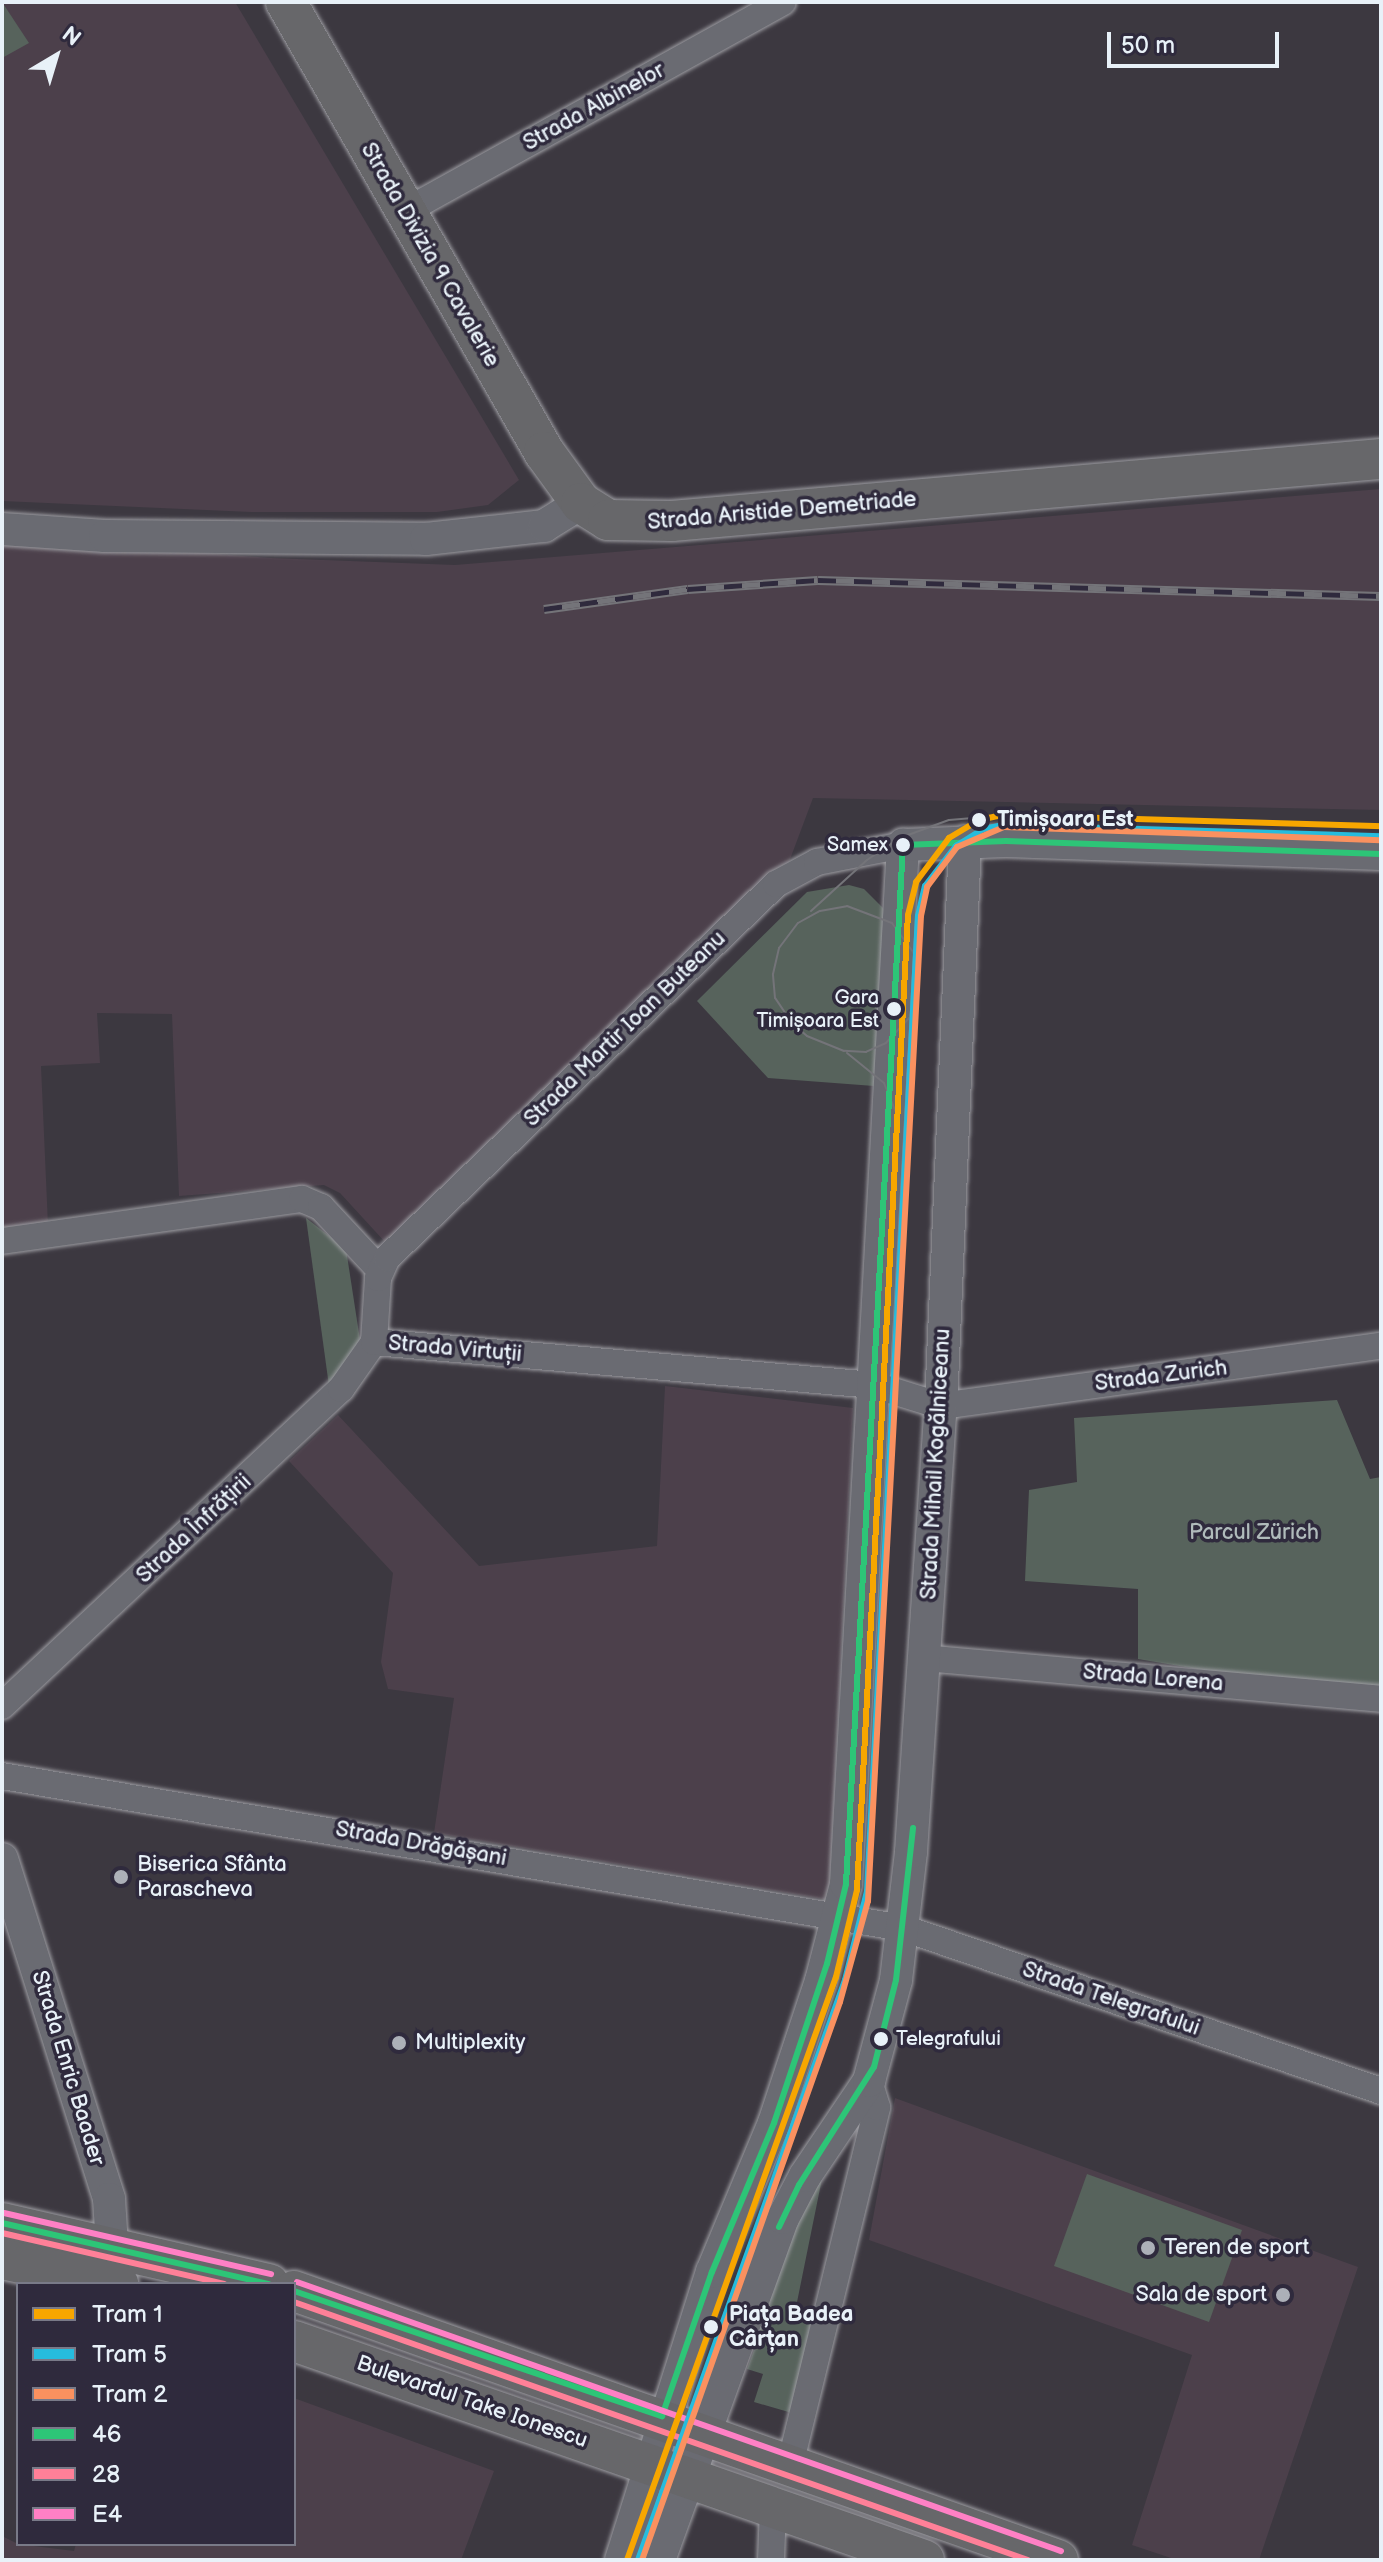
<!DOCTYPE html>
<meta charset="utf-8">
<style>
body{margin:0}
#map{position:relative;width:1383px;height:2562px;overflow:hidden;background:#3c3840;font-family:"Balsamiq Sans",sans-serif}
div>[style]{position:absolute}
.built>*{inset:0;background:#4c404b}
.green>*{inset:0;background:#57635c}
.roads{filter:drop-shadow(0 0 2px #9d9da2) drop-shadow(0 0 2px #9d9da2)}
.minor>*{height:26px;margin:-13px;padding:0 13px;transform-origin:13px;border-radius:13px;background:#6a6b72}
.tertiary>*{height:32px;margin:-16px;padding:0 16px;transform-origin:16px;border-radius:16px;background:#6a6b72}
.primary>*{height:40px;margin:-20px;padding:0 20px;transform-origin:20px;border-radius:20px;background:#67676a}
.tram>*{height:2px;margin:-1px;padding:0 1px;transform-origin:1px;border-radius:1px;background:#747479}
.rail>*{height:9px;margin-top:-4.5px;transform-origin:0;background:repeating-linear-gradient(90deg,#2f2a3d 0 18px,#747479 0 36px);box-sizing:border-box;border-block:2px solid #747479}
.bus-1>*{height:6px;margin:-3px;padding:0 3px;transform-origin:3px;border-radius:3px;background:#2dc577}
.bus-2>*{height:6px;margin:-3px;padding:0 3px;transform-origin:3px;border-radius:3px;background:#ff8098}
.bus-3>*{height:6px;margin:-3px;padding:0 3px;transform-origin:3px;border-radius:3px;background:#ff80c5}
.tram-1>*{height:6px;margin:-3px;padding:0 3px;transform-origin:3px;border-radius:3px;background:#f7a600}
.tram-2>*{height:6px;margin:-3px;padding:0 3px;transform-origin:3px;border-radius:3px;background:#26bcdd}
.tram-3>*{height:6px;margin:-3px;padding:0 3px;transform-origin:3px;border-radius:3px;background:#fa915f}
.dots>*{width:22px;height:22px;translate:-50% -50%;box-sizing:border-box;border:4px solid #2f2a3d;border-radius:50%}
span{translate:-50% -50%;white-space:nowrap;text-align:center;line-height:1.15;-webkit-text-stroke:7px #2f2a3d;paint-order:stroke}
.bus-label{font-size:20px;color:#e8f1f8}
.right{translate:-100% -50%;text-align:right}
.left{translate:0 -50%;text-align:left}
.street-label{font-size:22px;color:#e8f1f8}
.stop-label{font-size:22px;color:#e8f1f8;font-weight:700}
.park-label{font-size:22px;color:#b0bbbb}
.poi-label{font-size:22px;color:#e8f1f8}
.frame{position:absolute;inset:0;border:4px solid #e8f1f8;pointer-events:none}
.legend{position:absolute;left:16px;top:2282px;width:280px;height:264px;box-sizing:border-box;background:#2f2a3d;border:2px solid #797a88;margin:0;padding:10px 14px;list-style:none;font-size:24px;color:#e8f1f8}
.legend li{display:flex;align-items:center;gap:16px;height:40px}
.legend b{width:40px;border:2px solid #797a88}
.north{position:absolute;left:16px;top:16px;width:80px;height:80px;-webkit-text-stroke:6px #2f2a3d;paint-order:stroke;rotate:38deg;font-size:22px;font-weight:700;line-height:32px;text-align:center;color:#e8f1f8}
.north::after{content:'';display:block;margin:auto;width:28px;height:36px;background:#e8f1f8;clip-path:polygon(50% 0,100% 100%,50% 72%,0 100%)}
.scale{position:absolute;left:1107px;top:32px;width:172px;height:36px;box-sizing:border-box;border:4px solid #e8f1f8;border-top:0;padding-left:10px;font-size:24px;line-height:28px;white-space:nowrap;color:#e8f1f8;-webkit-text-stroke:6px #2f2a3d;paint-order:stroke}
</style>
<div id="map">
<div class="built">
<i style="clip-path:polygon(2px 2px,235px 2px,519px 480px,488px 505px,437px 512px,251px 512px,2px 501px)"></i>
<i style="clip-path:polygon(1381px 489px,1381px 810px,813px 798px,789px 862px,385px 1242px,340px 1193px,324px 1185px,179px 1196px,172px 1014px,97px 1013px,100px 1063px,41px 1066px,48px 1225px,2px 1232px,2px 538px,271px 558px,455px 565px)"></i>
<i style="clip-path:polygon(665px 1386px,853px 1408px,829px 1900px,434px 1833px,454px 1698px,388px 1689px,381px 1662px,393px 1573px,289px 1461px,338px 1415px,479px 1566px,657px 1546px)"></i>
<i style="clip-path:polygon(895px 2098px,1358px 2267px,1259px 2560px,1177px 2560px,1132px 2545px,1192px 2355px,869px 2240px)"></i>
<i style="clip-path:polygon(294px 2398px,494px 2471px,461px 2560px,2px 2560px,2px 2536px,18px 2544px,74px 2551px,76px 2544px,294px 2544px)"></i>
</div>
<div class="green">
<i style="clip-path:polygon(2px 2px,29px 43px,2px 58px)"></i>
<i style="clip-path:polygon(849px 885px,864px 889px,886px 911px,874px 1086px,768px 1078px,697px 1001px,807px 892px)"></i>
<i style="clip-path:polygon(306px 1218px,346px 1249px,360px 1340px,329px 1386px)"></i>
<i style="clip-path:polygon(1337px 1400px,1370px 1479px,1381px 1477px,1381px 1686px,1227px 1674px,1138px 1659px,1138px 1589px,1025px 1581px,1029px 1490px,1077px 1482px,1074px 1418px)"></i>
<i style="clip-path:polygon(826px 2159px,794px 2317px,811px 2322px,792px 2413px,754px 2402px,763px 2374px,747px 2369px,758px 2339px,747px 2334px)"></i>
<i style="clip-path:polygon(1087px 2174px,1242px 2230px,1209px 2322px,1054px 2266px)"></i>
</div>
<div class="roads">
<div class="minor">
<i style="left:404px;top:212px;width:433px;rotate:-29deg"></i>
<i style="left:2px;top:1241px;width:303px;rotate:-8deg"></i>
<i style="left:302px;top:1199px;width:21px;rotate:23deg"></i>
<i style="left:321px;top:1207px;width:86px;rotate:46.9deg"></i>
<i style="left:374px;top:1342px;width:502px;rotate:4.92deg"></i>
<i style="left:874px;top:1385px;width:70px;rotate:17.4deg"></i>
<i style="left:941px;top:1406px;width:444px;rotate:-7.8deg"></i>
<i style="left:924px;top:1658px;width:459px;rotate:5.1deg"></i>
<i style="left:2px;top:1706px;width:464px;rotate:-43.1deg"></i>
<i style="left:341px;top:1389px;width:57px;rotate:-54.9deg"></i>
<i style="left:374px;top:1342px;width:64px;rotate:-86.4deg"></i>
<i style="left:378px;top:1278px;width:22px;rotate:-66deg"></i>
<i style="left:387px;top:1258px;width:540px;rotate:-43.87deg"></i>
<i style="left:776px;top:884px;width:47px;rotate:-28.2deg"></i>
<i style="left:817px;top:862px;width:88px;rotate:-11.2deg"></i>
<i style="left:2px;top:1776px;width:914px;rotate:9.58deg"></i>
<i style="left:903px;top:1928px;width:505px;rotate:18.83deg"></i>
<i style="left:790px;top:2465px;width:368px;rotate:-76.3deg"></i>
<i style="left:877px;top:2107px;width:27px;rotate:-107deg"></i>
<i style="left:771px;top:2560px;width:53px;rotate:-87.8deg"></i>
</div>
<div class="tertiary">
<i style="left:2px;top:529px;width:103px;rotate:3.9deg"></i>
<i style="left:105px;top:536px;width:321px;rotate:0.5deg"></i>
<i style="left:426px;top:539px;width:119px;rotate:-6.3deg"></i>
<i style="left:544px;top:526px;width:44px;rotate:-31.9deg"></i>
<i style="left:2px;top:1859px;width:356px;rotate:72.5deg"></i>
<i style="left:109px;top:2199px;width:46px;rotate:86.3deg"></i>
<i style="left:112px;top:2245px;width:25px;rotate:104deg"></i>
<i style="left:621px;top:2560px;width:302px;rotate:-72.5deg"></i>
<i style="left:712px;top:2272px;width:161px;rotate:-67.4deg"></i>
<i style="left:774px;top:2123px;width:150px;rotate:-71.7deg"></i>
<i style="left:821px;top:1981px;width:100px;rotate:-75.5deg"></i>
<i style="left:846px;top:1884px;width:1041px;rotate:-86.86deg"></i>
<i style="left:903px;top:845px;width:103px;rotate:-2.2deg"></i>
<i style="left:1006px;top:841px;width:375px;rotate:2deg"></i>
<i style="left:659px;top:2560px;width:364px;rotate:-70.1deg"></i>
<i style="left:783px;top:2218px;width:47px;rotate:-62.4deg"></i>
<i style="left:805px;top:2176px;width:115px;rotate:-56deg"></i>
<i style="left:869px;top:2081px;width:105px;rotate:-75deg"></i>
<i style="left:896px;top:1980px;width:129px;rotate:-83.3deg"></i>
<i style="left:911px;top:1852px;width:447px;rotate:-86.2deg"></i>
<i style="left:941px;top:1406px;width:565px;rotate:-87.56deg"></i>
</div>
<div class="primary">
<i style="left:286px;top:2px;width:519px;rotate:60.17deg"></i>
<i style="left:544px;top:452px;width:63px;rotate:54deg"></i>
<i style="left:581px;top:503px;width:32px;rotate:32deg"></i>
<i style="left:608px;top:520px;width:64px;rotate:0.9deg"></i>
<i style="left:672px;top:521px;width:712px;rotate:-5deg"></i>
<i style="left:2px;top:2223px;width:274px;rotate:12.9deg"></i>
<i style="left:2px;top:2259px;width:119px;rotate:12.2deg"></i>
<i style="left:294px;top:2291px;width:810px;rotate:19.4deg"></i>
<i style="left:294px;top:2341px;width:667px;rotate:19.17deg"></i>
</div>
</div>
<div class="tram">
<i style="left:811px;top:911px;width:76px;rotate:-42.3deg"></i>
<i style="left:867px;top:860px;width:40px;rotate:-34deg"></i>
<i style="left:900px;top:838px;width:52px;rotate:-20.2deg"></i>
<i style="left:949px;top:820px;width:60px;rotate:-4.8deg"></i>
<i style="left:918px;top:991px;width:25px;rotate:104deg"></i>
<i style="left:912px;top:1015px;width:38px;rotate:133deg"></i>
<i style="left:886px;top:1043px;width:22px;rotate:156deg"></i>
<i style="left:866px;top:1052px;width:22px;rotate:-177deg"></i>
<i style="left:844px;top:1051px;width:40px;rotate:-158deg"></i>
<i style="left:807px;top:1036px;width:20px;rotate:-139deg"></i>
<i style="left:792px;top:1023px;width:30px;rotate:-124deg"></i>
<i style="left:775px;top:998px;width:24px;rotate:-95deg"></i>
<i style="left:773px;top:974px;width:27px;rotate:-77deg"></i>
<i style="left:779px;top:948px;width:31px;rotate:-53deg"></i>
<i style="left:798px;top:923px;width:25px;rotate:-29deg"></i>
<i style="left:820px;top:911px;width:27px;rotate:-10deg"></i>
<i style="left:847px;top:906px;width:48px;rotate:20.7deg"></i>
<i style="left:892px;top:923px;width:36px;rotate:54deg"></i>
<i style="left:913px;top:952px;width:20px;rotate:70deg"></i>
<i style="left:847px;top:1053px;width:48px;rotate:39deg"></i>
<i style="left:884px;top:1083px;width:35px;rotate:68deg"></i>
</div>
<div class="rail">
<i style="left:544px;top:609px;width:145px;rotate:-7.9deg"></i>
<i style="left:688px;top:589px;width:130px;rotate:-4deg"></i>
<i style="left:818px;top:580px;width:563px;rotate:1.63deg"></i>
</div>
<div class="bus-1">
<i style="left:2px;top:2223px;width:274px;rotate:12.9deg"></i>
<i style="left:779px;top:2227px;width:47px;rotate:-64.5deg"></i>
<i style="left:799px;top:2185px;width:140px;rotate:-57.6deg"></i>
<i style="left:874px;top:2067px;width:90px;rotate:-75.8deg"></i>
<i style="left:896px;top:1980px;width:153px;rotate:-83.6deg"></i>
<i style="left:294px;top:2291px;width:389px;rotate:18.8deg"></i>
<i style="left:662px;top:2416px;width:152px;rotate:-70.9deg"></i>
<i style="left:712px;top:2272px;width:161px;rotate:-67.4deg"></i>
<i style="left:774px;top:2123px;width:168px;rotate:-71.6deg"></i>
<i style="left:827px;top:1964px;width:82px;rotate:-76.6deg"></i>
<i style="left:846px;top:1884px;width:1041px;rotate:-86.86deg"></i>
<i style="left:903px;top:845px;width:103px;rotate:-2.2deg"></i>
<i style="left:1006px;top:841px;width:375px;rotate:2deg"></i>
</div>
<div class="bus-2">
<i style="left:2px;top:2233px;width:228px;rotate:12.9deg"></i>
<i style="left:294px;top:2302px;width:778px;rotate:19.37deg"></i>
</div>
<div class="bus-3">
<i style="left:4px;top:2213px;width:274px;rotate:12.9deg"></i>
<i style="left:297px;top:2282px;width:810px;rotate:19.4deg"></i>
</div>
<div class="tram-1">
<i style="left:627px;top:2560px;width:619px;rotate:-70.28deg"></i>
<i style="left:836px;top:1977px;width:89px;rotate:-76.4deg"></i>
<i style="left:857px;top:1890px;width:976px;rotate:-87.01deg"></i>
<i style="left:908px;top:915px;width:34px;rotate:-76deg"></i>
<i style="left:916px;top:882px;width:55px;rotate:-53.1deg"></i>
<i style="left:949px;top:838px;width:35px;rotate:-31deg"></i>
<i style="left:979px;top:820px;width:25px;rotate:-12deg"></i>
<i style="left:1003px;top:815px;width:378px;rotate:1.7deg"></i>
</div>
<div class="tram-2">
<i style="left:638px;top:2560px;width:616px;rotate:-70.36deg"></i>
<i style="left:845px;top:1980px;width:92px;rotate:-76.1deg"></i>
<i style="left:867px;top:1891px;width:976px;rotate:-87.01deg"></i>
<i style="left:918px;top:916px;width:31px;rotate:-77deg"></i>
<i style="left:925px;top:886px;width:51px;rotate:-52.2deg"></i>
<i style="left:956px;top:846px;width:32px;rotate:-32deg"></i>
<i style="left:983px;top:829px;width:21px;rotate:-11deg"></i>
<i style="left:1004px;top:825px;width:377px;rotate:1.7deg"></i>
</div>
<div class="tram-3">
<i style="left:642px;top:2560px;width:592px;rotate:-70.46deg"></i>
<i style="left:840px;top:2002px;width:105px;rotate:-74.5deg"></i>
<i style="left:868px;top:1901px;width:986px;rotate:-86.92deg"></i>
<i style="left:921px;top:916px;width:30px;rotate:-78deg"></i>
<i style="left:927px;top:887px;width:50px;rotate:-53.1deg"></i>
<i style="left:957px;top:847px;width:51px;rotate:-23.1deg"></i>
<i style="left:1004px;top:827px;width:377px;rotate:2deg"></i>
</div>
<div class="dots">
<i style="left:979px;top:820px;background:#e8f1f8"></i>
<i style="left:903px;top:845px;background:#e8f1f8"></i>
<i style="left:894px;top:1009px;background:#e8f1f8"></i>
<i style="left:121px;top:1877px;background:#acb0b8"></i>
<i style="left:881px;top:2039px;background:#e8f1f8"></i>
<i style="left:399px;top:2043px;background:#acb0b8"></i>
<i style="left:1148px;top:2248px;background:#acb0b8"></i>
<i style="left:1283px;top:2295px;background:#acb0b8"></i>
<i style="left:711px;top:2327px;background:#e8f1f8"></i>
</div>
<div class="bus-label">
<span class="right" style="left:888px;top:845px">Samex</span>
<span class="right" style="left:879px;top:1010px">Gara<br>Timișoara Est</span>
<span class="left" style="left:896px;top:2039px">Telegrafului</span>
</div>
<div class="street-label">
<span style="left:594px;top:107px;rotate:-29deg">Strada Albinelor</span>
<span style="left:430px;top:255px;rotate:60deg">Strada Divizia 9 Cavalerie</span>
<span style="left:782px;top:511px;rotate:-5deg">Strada Aristide Demetriade</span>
<span style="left:625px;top:1029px;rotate:-44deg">Strada Martir Ioan Buteanu</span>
<span style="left:455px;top:1349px;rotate:5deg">Strada Virtuții</span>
<span style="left:1161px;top:1376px;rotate:-7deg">Strada Zurich</span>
<span style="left:936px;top:1464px;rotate:-87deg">Strada Mihail Kogălniceanu</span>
<span style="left:194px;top:1529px;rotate:-43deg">Strada Înfrățirii</span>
<span style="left:1153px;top:1678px;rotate:5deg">Strada Lorena</span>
<span style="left:421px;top:1844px;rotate:10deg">Strada Drăgășani</span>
<span style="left:1111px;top:1999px;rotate:19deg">Strada Telegrafului</span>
<span style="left:68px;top:2068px;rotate:73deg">Strada Enric Baader</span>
<span style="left:472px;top:2402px;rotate:19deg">Bulevardul Take Ionescu</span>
</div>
<div class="stop-label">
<span class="left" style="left:997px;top:820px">Timișoara Est</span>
<span class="left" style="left:729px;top:2327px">Piața Badea<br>Cârțan</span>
</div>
<div class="park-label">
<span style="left:1254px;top:1533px">Parcul Zürich</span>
</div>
<div class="poi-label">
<span class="left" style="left:137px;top:1877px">Biserica Sfânta<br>Parascheva</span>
<span class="left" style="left:415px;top:2043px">Multiplexity</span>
<span class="left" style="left:1164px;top:2248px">Teren de sport</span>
<span class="right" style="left:1267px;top:2295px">Sala de sport</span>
</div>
<div class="frame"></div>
<ul class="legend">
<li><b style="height:10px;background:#f7a600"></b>Tram 1</li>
<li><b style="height:10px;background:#26bcdd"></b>Tram 5</li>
<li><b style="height:10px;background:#fa915f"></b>Tram 2</li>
<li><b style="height:10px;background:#2dc577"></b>46</li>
<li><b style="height:10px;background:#ff8098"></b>28</li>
<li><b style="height:10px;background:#ff80c5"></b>E4</li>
</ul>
<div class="north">N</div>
<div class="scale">50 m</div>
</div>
